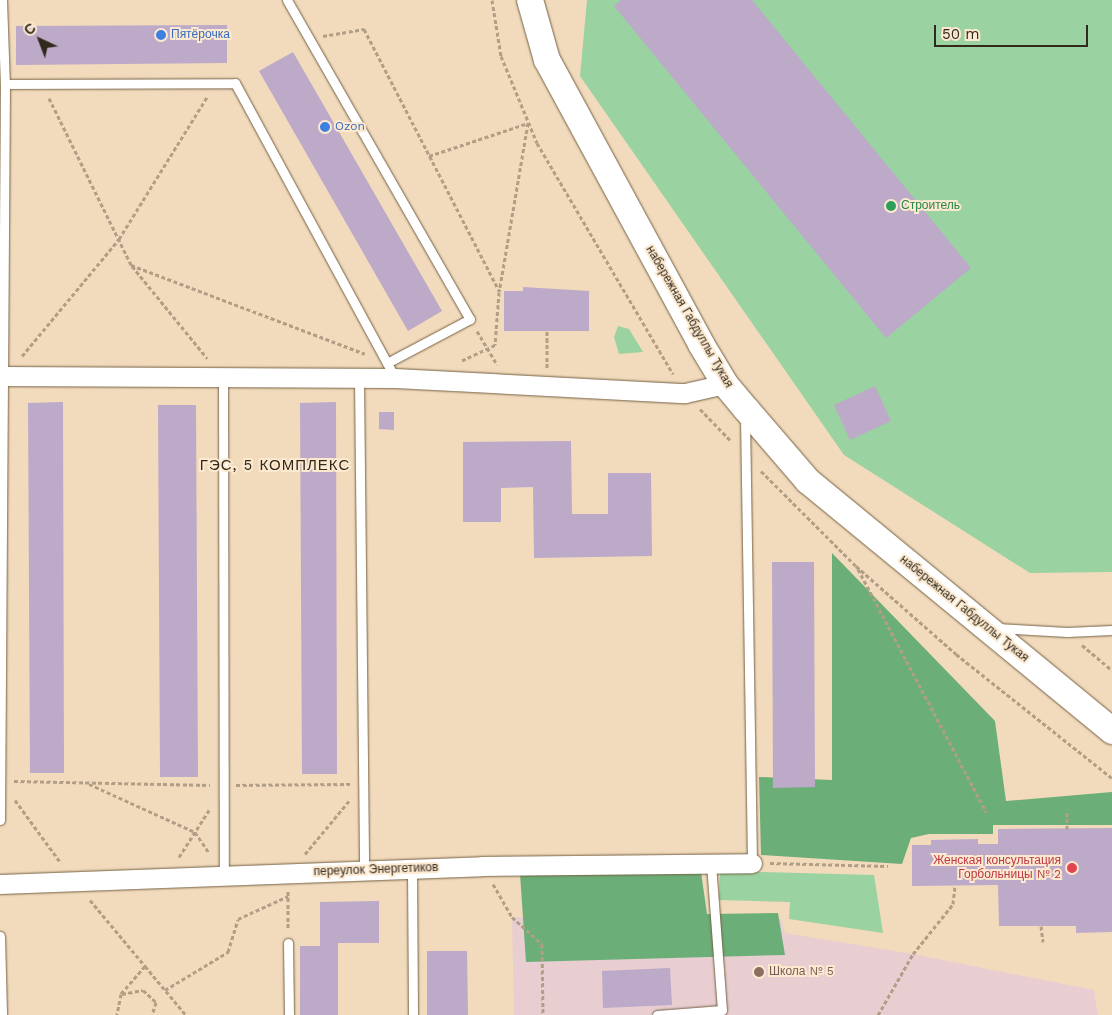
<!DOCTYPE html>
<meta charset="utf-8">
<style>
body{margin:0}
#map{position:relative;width:1112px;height:1015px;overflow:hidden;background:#f2dbbc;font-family:"Work Sans",sans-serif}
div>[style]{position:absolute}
.education>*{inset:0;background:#e8ced1}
.green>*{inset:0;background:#9ad2a2}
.forest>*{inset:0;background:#6cae77}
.building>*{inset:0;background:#bda9c8}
.path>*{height:3px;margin-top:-1.5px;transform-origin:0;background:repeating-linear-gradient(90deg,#b19e86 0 4px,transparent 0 6.5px)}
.roads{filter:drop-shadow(0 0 1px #756145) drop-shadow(0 0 1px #756145)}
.lane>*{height:9px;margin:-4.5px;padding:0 4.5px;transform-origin:4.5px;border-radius:4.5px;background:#fff}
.street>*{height:19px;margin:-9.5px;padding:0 9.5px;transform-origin:9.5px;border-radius:9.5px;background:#fff}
.secondary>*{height:26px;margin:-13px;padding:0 13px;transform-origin:13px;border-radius:13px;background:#fff}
.dots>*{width:14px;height:14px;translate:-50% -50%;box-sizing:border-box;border:2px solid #fce9d0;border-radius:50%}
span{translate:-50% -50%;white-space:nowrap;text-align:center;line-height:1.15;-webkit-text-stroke:4px #fce9d0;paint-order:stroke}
.shop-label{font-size:12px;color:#366cbe}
.left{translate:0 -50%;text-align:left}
.leisure-label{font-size:12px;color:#27864d}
.street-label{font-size:12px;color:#32291d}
.health-label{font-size:12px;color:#be3a42}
.right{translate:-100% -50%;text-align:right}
.education-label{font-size:12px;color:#785e54}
.quarter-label{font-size:15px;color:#32291d;letter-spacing:1px}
.north{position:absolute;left:15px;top:15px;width:50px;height:50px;-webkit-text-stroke:4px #fce9d0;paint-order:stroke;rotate:317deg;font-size:14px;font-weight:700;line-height:20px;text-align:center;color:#32291d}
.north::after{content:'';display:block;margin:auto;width:18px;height:22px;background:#32291d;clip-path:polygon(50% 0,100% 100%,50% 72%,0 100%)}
.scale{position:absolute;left:934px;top:25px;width:154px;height:22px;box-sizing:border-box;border:2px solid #32291d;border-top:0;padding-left:6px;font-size:15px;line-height:18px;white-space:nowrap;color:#32291d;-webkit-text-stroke:4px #fce9d0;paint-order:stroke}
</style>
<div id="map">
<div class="education">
<i style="clip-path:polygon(512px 917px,781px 919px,785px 933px,913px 954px,1094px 990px,1098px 1015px,514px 1015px)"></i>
</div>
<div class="green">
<i style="clip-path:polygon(587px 0,1112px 0,1112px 572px,1030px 573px,844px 455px,580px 76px)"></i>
<i style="clip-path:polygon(618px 326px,629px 329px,643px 352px,619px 354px,614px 337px)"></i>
<i style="clip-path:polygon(720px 871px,874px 875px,883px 933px,789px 919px,790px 902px,719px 900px)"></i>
</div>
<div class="forest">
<i style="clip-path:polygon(832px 553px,995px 721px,1006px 801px,1112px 792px,1112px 825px,993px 825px,993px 834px,929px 834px,911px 838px,902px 864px,761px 855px,759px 777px,832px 780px)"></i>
<i style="clip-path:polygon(701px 872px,707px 914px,778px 913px,785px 955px,526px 962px,520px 874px)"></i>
</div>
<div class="building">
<i style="clip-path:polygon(621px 0,752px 0,971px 268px,886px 338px,614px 6px)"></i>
<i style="clip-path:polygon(227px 25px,227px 63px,16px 65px,16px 26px)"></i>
<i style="clip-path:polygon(293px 52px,442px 311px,408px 331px,259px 71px)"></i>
<i style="clip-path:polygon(523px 287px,589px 291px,589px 331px,504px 331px,504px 291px,523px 291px)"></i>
<i style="clip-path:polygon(875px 386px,891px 421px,850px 440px,834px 405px)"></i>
<i style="clip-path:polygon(63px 402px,64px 773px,30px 773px,28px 403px)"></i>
<i style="clip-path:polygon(336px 402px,337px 774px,302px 774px,300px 403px)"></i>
<i style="clip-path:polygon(158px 405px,196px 405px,198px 777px,160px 777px)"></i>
<i style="clip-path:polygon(379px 412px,394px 412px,394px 430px,379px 429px)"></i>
<i style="clip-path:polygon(571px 441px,572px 514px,608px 514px,608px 473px,651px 473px,652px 556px,534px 558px,533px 487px,501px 488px,501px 522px,463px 522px,463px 442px)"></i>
<i style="clip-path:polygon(772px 562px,814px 562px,815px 787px,773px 788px)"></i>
<i style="clip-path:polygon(1112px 828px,1112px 932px,1076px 933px,1076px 926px,999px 926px,998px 885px,912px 886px,912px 845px,931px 845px,931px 840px,978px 839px,978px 844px,998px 844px,998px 829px)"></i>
<i style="clip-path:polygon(379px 901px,379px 943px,338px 943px,338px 1015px,300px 1015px,300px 946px,320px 946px,320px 902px)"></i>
<i style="clip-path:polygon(427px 951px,467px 951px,468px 1015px,427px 1015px)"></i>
<i style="clip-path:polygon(670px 968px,672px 1005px,603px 1008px,602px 971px)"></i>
</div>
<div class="path">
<i style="left:492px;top:0;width:57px;rotate:80.9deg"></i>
<i style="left:501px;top:56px;width:94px;rotate:67.5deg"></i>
<i style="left:537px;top:143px;width:268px;rotate:59.5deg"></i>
<i style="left:323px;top:36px;width:42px;rotate:-9.7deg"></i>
<i style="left:364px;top:29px;width:295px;rotate:62.7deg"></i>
<i style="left:49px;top:98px;width:186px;rotate:63.8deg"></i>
<i style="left:131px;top:265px;width:250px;rotate:20.8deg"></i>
<i style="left:429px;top:156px;width:104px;rotate:-18.4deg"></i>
<i style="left:528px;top:123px;width:171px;rotate:99.7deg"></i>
<i style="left:499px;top:292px;width:53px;rotate:94.3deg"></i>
<i style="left:495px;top:345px;width:38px;rotate:155deg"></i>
<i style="left:132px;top:266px;width:119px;rotate:50.8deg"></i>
<i style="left:477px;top:331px;width:39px;rotate:59deg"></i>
<i style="left:22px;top:356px;width:152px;rotate:-50.3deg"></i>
<i style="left:119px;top:239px;width:167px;rotate:-58.2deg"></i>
<i style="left:547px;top:368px;width:37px;rotate:-90deg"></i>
<i style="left:700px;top:409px;width:43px;rotate:45.9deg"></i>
<i style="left:761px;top:471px;width:134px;rotate:45deg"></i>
<i style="left:856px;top:566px;width:133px;rotate:41.3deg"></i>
<i style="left:956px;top:654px;width:199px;rotate:38.5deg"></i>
<i style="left:858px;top:569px;width:275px;rotate:62.2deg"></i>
<i style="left:1082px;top:645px;width:39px;rotate:40deg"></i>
<i style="left:14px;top:781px;width:196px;rotate:1.2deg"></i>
<i style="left:89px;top:784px;width:116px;rotate:24.4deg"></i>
<i style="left:195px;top:832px;width:25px;rotate:56deg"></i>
<i style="left:236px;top:785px;width:114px;rotate:-0.5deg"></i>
<i style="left:15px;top:800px;width:78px;rotate:53.9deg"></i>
<i style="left:1067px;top:829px;width:20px;rotate:-90deg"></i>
<i style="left:305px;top:854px;width:69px;rotate:-50.3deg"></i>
<i style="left:179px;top:857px;width:56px;rotate:-57.4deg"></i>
<i style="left:770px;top:863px;width:118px;rotate:1.5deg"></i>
<i style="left:493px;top:884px;width:38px;rotate:60deg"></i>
<i style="left:512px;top:917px;width:40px;rotate:42deg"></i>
<i style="left:542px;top:944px;width:71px;rotate:89.2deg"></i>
<i style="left:288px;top:891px;width:39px;rotate:90deg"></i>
<i style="left:90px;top:900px;width:86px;rotate:50.2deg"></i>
<i style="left:145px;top:966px;width:37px;rotate:131deg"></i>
<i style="left:121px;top:994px;width:21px;rotate:101deg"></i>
<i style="left:1041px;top:926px;width:16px;rotate:83deg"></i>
<i style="left:145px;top:966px;width:64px;rotate:50.1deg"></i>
<i style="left:165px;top:990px;width:74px;rotate:-31.1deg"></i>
<i style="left:228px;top:952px;width:34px;rotate:-73deg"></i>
<i style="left:238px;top:919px;width:55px;rotate:-24.7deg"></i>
<i style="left:122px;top:994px;width:21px;rotate:-11deg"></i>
<i style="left:143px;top:990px;width:18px;rotate:43deg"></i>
<i style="left:156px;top:1002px;width:14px;rotate:107deg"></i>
<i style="left:878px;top:1015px;width:70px;rotate:-60.2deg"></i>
<i style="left:913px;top:954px;width:64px;rotate:-51.3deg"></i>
<i style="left:953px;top:904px;width:19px;rotate:-84deg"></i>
</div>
<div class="roads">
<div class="lane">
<i style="left:2px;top:0;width:84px;rotate:88deg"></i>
<i style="left:5px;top:84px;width:230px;rotate:-0.2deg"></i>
<i style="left:235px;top:83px;width:336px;rotate:61.5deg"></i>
<i style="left:287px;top:0;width:368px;rotate:60.2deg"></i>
<i style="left:470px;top:319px;width:94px;rotate:152.1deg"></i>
<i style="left:223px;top:378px;width:499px;rotate:89.9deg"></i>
<i style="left:359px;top:379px;width:491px;rotate:89.4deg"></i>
<i style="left:745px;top:417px;width:446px;rotate:89.1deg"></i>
<i style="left:997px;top:628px;width:70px;rotate:3.3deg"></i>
<i style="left:1067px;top:632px;width:45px;rotate:-2.5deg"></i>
<i style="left:0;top:820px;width:736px;rotate:-89.61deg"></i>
<i style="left:412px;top:869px;width:146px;rotate:89.6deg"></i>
<i style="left:0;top:936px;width:79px;rotate:88.5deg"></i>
<i style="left:288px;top:943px;width:72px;rotate:89.2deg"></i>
<i style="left:657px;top:1015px;width:65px;rotate:-4.4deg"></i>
<i style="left:722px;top:1010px;width:147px;rotate:-94.3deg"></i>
</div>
<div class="street">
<i style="left:0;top:376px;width:395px;rotate:0.3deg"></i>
<i style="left:395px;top:378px;width:290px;rotate:3deg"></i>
<i style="left:685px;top:393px;width:41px;rotate:-12.7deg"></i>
<i style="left:0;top:884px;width:482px;rotate:-2.1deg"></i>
<i style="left:482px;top:866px;width:270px;rotate:-0.6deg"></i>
</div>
<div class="secondary">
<i style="left:530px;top:0;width:62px;rotate:74.2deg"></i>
<i style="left:547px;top:60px;width:323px;rotate:61.5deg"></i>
<i style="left:701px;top:344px;width:47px;rotate:59deg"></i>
<i style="left:725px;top:384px;width:33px;rotate:50deg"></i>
<i style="left:746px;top:409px;width:95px;rotate:49.3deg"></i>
<i style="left:808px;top:481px;width:394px;rotate:39.4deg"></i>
</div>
</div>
<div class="dots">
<i style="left:161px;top:35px;background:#3f7fe0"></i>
<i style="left:325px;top:127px;background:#3f7fe0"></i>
<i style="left:891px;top:206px;background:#2e9e5b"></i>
<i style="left:1072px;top:868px;background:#e0444e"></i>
<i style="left:759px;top:972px;background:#8d6e63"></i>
</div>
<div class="shop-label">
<span class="left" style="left:171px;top:35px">Пятёрочка</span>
<span class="left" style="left:335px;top:127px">Ozon</span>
</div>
<div class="leisure-label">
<span class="left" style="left:901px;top:206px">Строитель</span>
</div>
<div class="street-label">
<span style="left:689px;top:317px;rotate:60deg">набережная Габдуллы Тукая</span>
<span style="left:964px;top:609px;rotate:39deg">набережная Габдуллы Тукая</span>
<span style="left:376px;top:870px;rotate:-2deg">переулок Энергетиков</span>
</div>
<div class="health-label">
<span class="right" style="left:1061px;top:868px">Женская консультация<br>Горбольницы № 2</span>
</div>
<div class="education-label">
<span class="left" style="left:769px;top:972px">Школа № 5</span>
</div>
<div class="quarter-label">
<span style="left:275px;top:466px">ГЭС, 5 КОМПЛЕКС</span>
</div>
<div class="north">С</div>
<div class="scale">50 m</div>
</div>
